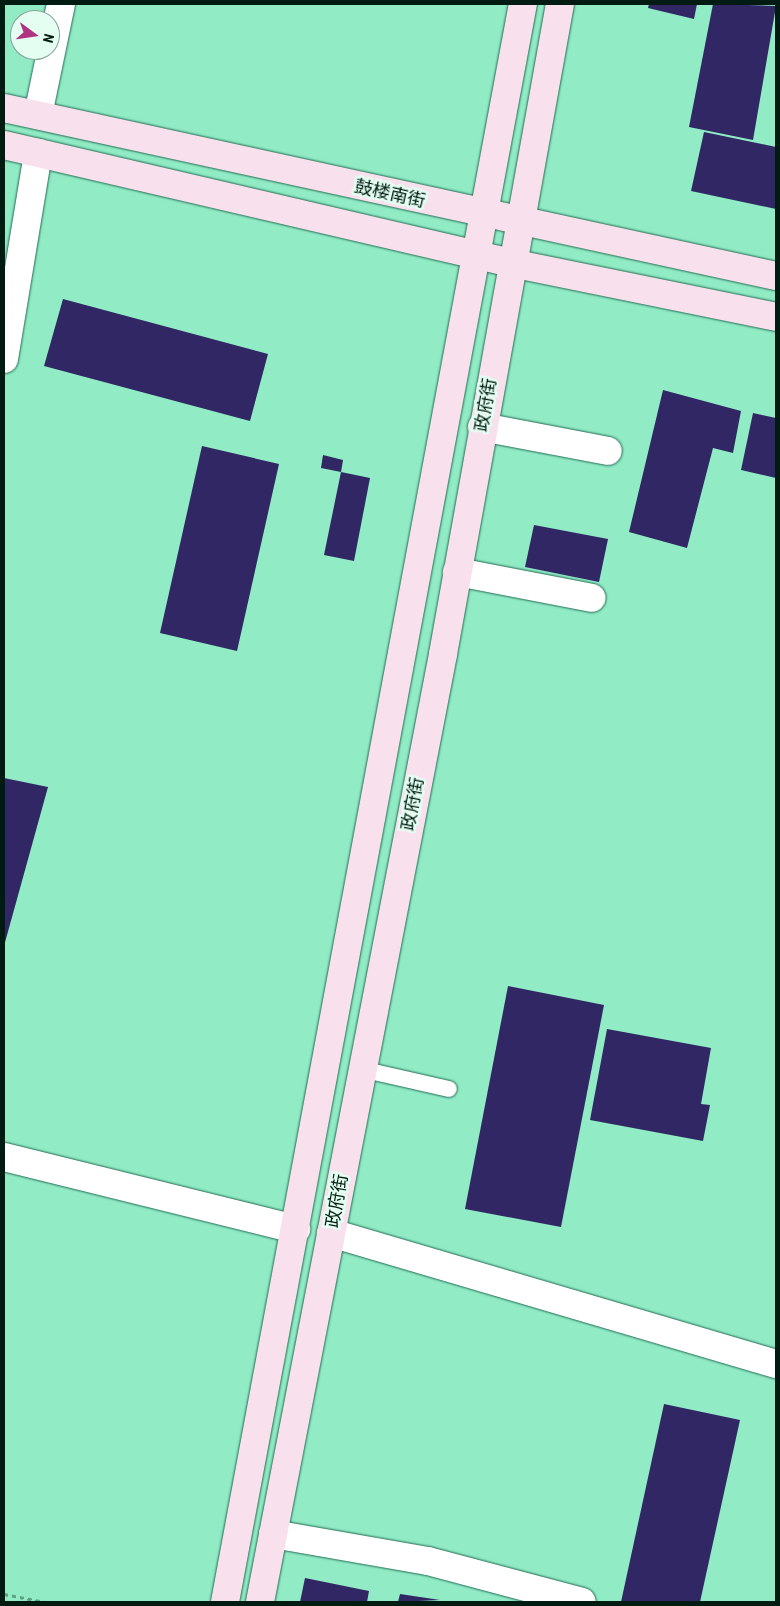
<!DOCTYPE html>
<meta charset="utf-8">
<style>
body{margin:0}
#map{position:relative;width:780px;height:1606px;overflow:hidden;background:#91ecc6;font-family:"Roboto Condensed","Noto Sans SC",sans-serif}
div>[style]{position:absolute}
.building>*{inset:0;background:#302764}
.path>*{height:3px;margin-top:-1.5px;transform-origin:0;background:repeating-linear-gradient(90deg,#5da185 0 4px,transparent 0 8px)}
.roads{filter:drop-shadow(0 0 1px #256c53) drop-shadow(0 0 1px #256c53)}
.service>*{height:16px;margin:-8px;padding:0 8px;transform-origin:8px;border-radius:8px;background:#fff}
.minor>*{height:28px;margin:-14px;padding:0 14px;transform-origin:14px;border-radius:14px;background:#fff}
.secondary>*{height:28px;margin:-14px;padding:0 14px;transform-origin:14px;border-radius:14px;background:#f8e0ed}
span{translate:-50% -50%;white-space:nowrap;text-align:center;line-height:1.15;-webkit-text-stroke:5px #e4fef2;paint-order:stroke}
.street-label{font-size:18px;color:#001b11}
.frame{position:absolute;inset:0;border:5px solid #001b11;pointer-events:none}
.north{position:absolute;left:10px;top:10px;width:50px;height:50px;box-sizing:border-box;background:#e4fef2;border:1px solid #89a398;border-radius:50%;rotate:104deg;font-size:14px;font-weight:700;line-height:20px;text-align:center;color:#001b11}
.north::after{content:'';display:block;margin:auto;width:18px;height:22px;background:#b13483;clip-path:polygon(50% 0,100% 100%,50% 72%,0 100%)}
</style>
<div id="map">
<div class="building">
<i style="clip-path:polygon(649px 4px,697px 4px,694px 19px,648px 8px)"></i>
<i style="clip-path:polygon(713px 4px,776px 6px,753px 140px,689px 127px)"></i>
<i style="clip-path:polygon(704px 132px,776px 147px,776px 209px,691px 191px)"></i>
<i style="clip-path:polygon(63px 299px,268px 354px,250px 421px,44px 366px)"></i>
<i style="clip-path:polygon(663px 390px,741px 411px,733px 453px,713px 448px,687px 548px,629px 532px)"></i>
<i style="clip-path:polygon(753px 413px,776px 418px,776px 478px,741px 470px)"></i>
<i style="clip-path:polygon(202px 446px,279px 464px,237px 651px,160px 633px)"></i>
<i style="clip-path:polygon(323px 455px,343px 460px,341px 472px,321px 468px)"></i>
<i style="clip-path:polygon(341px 472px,370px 478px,354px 561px,324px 555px)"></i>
<i style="clip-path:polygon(534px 525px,608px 539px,599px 582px,525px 567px)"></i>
<i style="clip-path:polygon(4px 778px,48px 787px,4px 946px)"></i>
<i style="clip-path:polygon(508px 986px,604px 1005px,561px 1227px,465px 1209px)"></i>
<i style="clip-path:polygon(607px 1029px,711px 1048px,701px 1104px,710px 1105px,703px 1141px,590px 1120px)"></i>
<i style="clip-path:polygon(664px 1404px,740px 1420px,700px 1602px,621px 1602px)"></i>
<i style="clip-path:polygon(305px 1578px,369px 1591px,367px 1602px,300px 1602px)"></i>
<i style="clip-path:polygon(400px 1594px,440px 1600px,398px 1602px)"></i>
</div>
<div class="path">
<i style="left:4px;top:1594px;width:42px;rotate:11deg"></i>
</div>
<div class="roads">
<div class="service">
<i style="left:361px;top:1069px;width:90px;rotate:12.8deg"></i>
</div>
<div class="minor">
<i style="left:38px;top:115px;width:113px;rotate:-78.3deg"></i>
<i style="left:4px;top:359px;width:209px;rotate:-80.6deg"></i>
<i style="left:482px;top:427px;width:128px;rotate:10.8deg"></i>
<i style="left:457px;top:572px;width:137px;rotate:10.9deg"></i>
<i style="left:4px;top:1157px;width:301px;rotate:13.9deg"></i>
<i style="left:331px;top:1233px;width:464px;rotate:16.4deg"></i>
<i style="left:273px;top:1534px;width:157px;rotate:9.9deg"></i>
<i style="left:428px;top:1561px;width:159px;rotate:14.9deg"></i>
</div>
<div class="secondary">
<i style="left:4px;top:108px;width:790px;rotate:12.28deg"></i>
<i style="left:4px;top:145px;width:521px;rotate:13.1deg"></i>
<i style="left:511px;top:263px;width:270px;rotate:11.5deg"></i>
<i style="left:225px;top:1602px;width:1626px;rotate:-79.44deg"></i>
<i style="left:260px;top:1602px;width:966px;rotate:-79.07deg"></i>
<i style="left:443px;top:654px;width:660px;rotate:-79.8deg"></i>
</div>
</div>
<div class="street-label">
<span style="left:390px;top:194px;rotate:13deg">鼓楼南街</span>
<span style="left:486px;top:405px;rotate:-80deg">政府街</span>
<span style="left:413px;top:804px;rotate:-79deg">政府街</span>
<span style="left:337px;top:1201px;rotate:-80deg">政府街</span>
</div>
<div class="frame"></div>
<div class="north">N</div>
</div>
